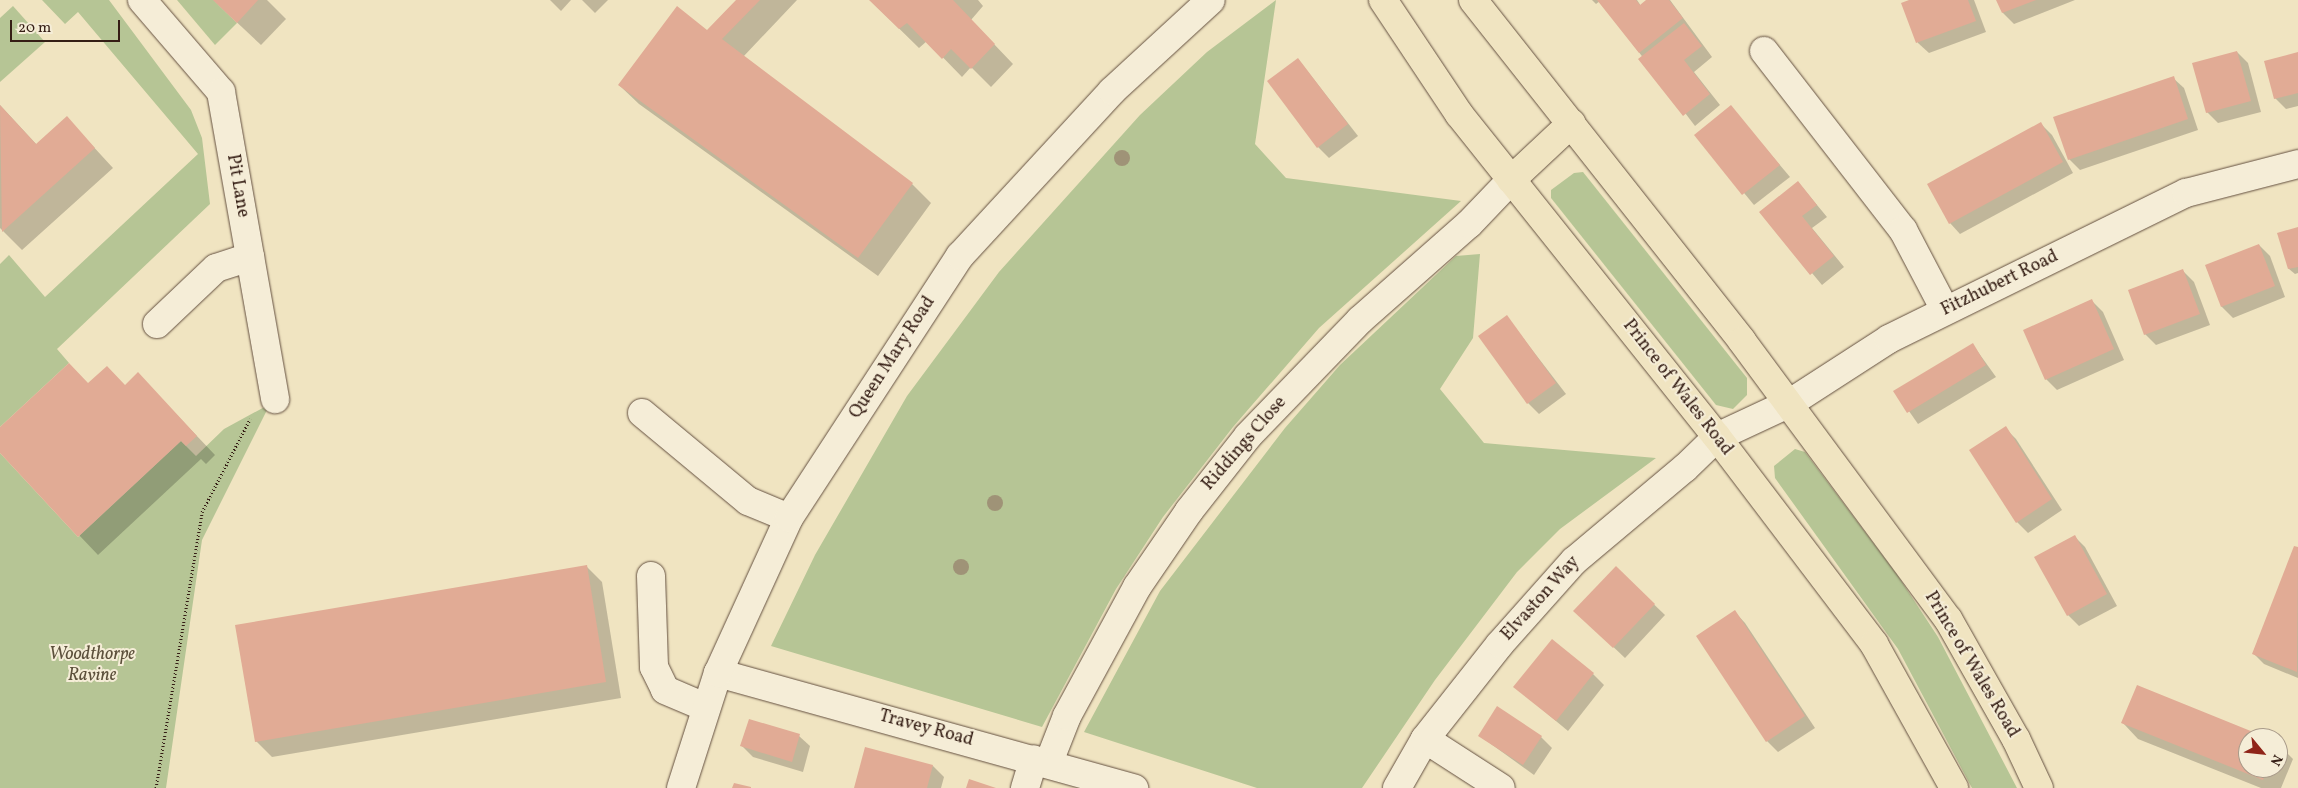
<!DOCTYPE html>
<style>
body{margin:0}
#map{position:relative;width:2298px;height:788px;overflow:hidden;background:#f0e4c1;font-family:Vollkorn,serif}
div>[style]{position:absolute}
.green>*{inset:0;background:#b6c595}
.shadow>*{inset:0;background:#0003}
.building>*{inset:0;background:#e1ab95}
.path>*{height:3px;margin-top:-1.5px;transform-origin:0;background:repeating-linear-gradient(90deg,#351e15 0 1px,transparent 0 3.5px)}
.roads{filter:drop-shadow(0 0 1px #645040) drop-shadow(0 0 1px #645040)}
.minor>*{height:28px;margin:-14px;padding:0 14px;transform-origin:14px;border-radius:14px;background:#f5edd7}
.highway>*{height:28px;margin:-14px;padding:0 14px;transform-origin:14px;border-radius:14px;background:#f0e4c1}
.trees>*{width:16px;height:16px;margin:-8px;border-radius:50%;background:#9f9377}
span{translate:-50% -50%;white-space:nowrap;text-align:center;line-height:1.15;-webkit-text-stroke:4px #f5edd7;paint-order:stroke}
.street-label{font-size:18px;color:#351e15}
.park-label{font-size:18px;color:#5c503b;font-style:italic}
.north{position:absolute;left:2238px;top:728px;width:50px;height:50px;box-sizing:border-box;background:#f5edd7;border:1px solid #a89a89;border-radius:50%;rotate:118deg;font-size:14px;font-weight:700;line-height:20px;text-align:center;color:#351e15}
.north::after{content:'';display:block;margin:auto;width:18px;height:22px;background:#8f2418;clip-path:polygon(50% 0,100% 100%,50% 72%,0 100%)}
.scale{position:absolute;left:10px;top:20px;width:110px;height:22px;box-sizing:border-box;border:2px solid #351e15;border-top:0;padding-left:6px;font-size:15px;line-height:18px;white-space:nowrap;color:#351e15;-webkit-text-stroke:4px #f5edd7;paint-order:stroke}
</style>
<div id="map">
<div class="green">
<i style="clip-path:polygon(42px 0,109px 0,191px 110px,202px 138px,210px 204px,57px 349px,69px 363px,0 427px,0 264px,9px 255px,45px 297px,198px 154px,78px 12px,65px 24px)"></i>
<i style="clip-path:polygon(177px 0,213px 0,237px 23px,215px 45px)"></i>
<i style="clip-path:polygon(1276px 0,1255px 144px,1286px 178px,1461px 201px,1319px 328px,1233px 427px,1163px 517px,1116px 589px,1042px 727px,771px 646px,815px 555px,907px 396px,999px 272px,1140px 115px,1207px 52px)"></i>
<i style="clip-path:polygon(13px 6px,45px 42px,0 82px,0 18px)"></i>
<i style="clip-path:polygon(1583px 172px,1747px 378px,1747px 395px,1733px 409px,1716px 405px,1551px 198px,1551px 190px,1574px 173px)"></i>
<i style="clip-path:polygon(1480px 254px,1473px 338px,1440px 389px,1484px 443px,1656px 458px,1560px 529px,1517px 572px,1435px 680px,1362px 788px,1257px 788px,1084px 732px,1160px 591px,1285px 428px,1340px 365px,1456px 256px)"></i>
<i style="clip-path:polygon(270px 404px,202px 540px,166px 788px,0 788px,0 453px,78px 537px,181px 441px,196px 456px,224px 429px)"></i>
<i style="clip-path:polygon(1795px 449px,1805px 452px,1898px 576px,1938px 637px,2017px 788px,1972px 788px,1898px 649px,1775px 478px,1774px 466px)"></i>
</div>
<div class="shadow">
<i style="clip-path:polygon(213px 0,267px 0,286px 19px,261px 45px)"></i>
<i style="clip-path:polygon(550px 0,571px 0,561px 11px)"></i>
<i style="clip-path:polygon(582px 0,608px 0,595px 13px)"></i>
<i style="clip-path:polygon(737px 0,797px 0,743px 57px,912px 184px,931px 203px,878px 276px,639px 104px,619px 85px,707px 31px)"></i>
<i style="clip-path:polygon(870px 0,978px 0,983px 6px,971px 20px,1013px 64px,991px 87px,971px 67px,962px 77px,927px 41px,919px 48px)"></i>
<i style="clip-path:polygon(1592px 0,1637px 0,1641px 6px,1648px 0,1670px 0,1712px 57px,1694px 72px,1720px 105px,1695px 126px,1600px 1px,1596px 4px)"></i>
<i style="clip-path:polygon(1912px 0,1974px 0,1986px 32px,1929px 53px,1918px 43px,1903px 4px)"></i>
<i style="clip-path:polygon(1998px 0,2075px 0,2014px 24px,2003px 13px)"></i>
<i style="clip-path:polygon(2237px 52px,2248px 63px,2261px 112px,2218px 123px,2207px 112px)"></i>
<i style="clip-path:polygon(2298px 54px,2298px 106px,2286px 109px,2275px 98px)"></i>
<i style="clip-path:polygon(1298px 59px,1358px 136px,1329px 158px,1318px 147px)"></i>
<i style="clip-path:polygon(2173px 78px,2184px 88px,2198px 130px,2080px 170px,2069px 159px)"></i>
<i style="clip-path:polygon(0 105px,37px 145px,67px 118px,113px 168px,22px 250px,0 228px)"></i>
<i style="clip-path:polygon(1731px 107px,1790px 177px,1754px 205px,1696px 135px)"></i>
<i style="clip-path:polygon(2041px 124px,2052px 135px,2073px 173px,1960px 234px,1950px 223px)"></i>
<i style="clip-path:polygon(1798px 182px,1827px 217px,1812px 228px,1844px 267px,1822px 285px,1761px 212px)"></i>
<i style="clip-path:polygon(2298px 228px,2298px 273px,2295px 274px,2289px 269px,2279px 234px)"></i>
<i style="clip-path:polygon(2259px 245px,2270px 256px,2285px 297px,2233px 318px,2222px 307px,2206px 266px)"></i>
<i style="clip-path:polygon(2183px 271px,2194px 282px,2210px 325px,2156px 345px,2145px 334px)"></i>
<i style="clip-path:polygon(2092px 301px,2103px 312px,2124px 360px,2057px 390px,2046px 379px)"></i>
<i style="clip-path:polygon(1507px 317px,1566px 394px,1539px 414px,1528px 403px)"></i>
<i style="clip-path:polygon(1973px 345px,1996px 377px,1918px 424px,1895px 391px)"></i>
<i style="clip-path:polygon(138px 374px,215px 455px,206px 464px,201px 459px,98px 555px,0 452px,0 428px,89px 384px,126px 386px)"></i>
<i style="clip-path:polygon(2005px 428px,2016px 439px,2062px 510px,2028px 533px,2017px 522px)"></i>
<i style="clip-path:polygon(2074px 536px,2085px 547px,2117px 606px,2079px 626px,2068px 615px)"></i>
<i style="clip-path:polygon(2295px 548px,2298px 549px,2298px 678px,2264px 664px,2253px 653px)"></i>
<i style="clip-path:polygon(586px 566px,602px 582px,621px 698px,272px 757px,256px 741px)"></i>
<i style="clip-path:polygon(1616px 568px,1665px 615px,1625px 658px,1586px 621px)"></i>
<i style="clip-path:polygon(1735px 612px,1745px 623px,1815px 728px,1778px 752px,1767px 741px,1698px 636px)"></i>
<i style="clip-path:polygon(1593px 674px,1604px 685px,1568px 731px,1515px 687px)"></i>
<i style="clip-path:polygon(2123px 723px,2265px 738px,2248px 738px,2248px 768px,2278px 768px,2278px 744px,2293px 759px,2281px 788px,2261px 788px,2138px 739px)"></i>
<i style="clip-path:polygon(799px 736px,810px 746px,803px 772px,753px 757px,742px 746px)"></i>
<i style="clip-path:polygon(1480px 736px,1541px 737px,1552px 748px,1534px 775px)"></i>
<i style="clip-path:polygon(933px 766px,944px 777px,941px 788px,855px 788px)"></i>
</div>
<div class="building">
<i style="clip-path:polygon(213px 0,258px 0,237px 23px)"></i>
<i style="clip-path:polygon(736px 0,760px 0,722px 39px,913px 183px,858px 258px,618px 85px,677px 6px,707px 30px)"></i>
<i style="clip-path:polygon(869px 0,953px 0,995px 44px,971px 69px,951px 49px,942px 59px,907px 23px,899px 29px)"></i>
<i style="clip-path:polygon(1597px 0,1636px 0,1640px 5px,1646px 0,1669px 0,1683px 18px,1639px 53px)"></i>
<i style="clip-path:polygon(1909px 0,1968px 0,1976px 21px,1916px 43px,1901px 3px)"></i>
<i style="clip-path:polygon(1996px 0,2036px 0,2002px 13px)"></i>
<i style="clip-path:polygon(1684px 23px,1702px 46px,1684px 60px,1710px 94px,1683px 116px,1638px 59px)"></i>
<i style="clip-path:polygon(2237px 51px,2251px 101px,2206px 113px,2192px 63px)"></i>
<i style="clip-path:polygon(2298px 52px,2298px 93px,2274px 99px,2264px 61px)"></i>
<i style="clip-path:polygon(1298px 58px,1348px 124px,1317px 148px,1267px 81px)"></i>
<i style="clip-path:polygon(2174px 76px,2188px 119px,2068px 160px,2053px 117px)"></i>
<i style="clip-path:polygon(0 105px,36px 144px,67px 116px,95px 148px,2px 232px)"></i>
<i style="clip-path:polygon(1731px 105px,1780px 165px,1742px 195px,1694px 135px)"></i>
<i style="clip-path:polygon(2041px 122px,2063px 162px,1949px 224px,1927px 184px)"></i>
<i style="clip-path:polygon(1798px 181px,1817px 205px,1802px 216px,1834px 256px,1810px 275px,1759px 212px)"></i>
<i style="clip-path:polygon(2298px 227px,2298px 267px,2288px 269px,2277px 233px)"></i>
<i style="clip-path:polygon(2259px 244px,2275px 286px,2221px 307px,2205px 265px)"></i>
<i style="clip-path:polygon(2183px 269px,2200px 314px,2144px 335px,2128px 290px)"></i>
<i style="clip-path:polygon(2092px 299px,2114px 349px,2045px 380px,2023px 330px)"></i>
<i style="clip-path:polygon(1507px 315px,1556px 383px,1527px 404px,1478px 336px)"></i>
<i style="clip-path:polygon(1973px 343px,1986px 365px,1907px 413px,1893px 391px)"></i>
<i style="clip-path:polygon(69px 363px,88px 383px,107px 366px,125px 385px,138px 372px,197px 436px,186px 446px,181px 441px,78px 537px,0 453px,0 427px)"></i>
<i style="clip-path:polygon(2006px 426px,2052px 499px,2016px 523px,1969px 450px)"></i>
<i style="clip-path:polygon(2075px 535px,2107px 594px,2067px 616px,2034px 557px)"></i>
<i style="clip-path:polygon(2294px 546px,2298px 547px,2297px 672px,2252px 654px)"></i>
<i style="clip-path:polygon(587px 565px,606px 682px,255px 742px,235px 625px)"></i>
<i style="clip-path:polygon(1616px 566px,1655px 604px,1613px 648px,1573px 611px)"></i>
<i style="clip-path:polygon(1735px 610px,1805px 716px,1766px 742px,1696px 636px)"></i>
<i style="clip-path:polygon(1552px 639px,1594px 673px,1556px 721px,1513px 687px)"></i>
<i style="clip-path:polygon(2137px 685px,2268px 738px,2248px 738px,2248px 768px,2267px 768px,2263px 780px,2121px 723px)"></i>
<i style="clip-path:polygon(1497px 706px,1542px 736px,1523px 765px,1478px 736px)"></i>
<i style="clip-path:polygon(749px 719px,800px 734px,792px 762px,740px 746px)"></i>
<i style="clip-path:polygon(865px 747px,933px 765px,927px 788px,854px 788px)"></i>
<i style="clip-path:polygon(969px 779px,996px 788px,966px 788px)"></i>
<i style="clip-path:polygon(734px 783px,751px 787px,751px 788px,732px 788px)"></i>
</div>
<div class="path">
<i style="left:156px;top:788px;width:280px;rotate:-80.5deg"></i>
<i style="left:202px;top:512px;width:105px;rotate:-62.7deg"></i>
</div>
<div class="roads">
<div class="minor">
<i style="left:142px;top:0;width:121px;rotate:49.3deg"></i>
<i style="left:221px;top:92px;width:312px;rotate:80deg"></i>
<i style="left:1764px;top:51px;width:227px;rotate:52.2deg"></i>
<i style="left:1903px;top:230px;width:90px;rotate:62.3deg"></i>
<i style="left:157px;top:324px;width:81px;rotate:-43.5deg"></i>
<i style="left:216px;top:268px;width:36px;rotate:-18deg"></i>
<i style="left:642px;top:413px;width:138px;rotate:39.7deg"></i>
<i style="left:748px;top:501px;width:44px;rotate:22.5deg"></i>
<i style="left:651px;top:576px;width:91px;rotate:88.1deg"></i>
<i style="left:654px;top:667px;width:25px;rotate:64deg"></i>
<i style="left:665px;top:690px;width:43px;rotate:23deg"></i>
<i style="left:718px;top:673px;width:432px;rotate:15.5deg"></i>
<i style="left:1425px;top:739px;width:90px;rotate:32.8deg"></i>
<i style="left:1049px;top:762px;width:49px;rotate:-68.6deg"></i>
<i style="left:1067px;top:716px;width:147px;rotate:-61.5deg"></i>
<i style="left:1137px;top:587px;width:92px;rotate:-55.6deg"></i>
<i style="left:1189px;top:511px;width:95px;rotate:-51.8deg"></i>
<i style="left:1248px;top:436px;width:161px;rotate:-46deg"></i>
<i style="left:1360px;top:320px;width:145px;rotate:-41.4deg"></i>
<i style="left:1469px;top:224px;width:61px;rotate:-46.3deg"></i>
<i style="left:681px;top:788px;width:121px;rotate:-72.2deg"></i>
<i style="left:718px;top:673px;width:170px;rotate:-65.4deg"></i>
<i style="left:789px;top:518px;width:313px;rotate:-56.9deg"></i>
<i style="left:960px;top:256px;width:224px;rotate:-47.3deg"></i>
<i style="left:1112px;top:91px;width:134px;rotate:-42.6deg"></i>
<i style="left:1025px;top:788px;width:30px;rotate:-73deg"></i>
<i style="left:1397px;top:788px;width:56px;rotate:-60.3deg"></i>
<i style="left:1425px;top:739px;width:121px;rotate:-51.7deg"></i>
<i style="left:1500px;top:644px;width:111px;rotate:-48.3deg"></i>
<i style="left:1574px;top:561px;width:145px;rotate:-40deg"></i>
<i style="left:1685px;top:468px;width:45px;rotate:-44.1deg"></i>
<i style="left:1717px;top:437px;width:81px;rotate:-25deg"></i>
<i style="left:1790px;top:403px;width:118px;rotate:-32.9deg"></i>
<i style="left:1889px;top:339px;width:331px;rotate:-26.2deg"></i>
<i style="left:2186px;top:193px;width:116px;rotate:-14.5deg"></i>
</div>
<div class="highway">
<i style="left:1383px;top:0;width:137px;rotate:56.3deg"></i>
<i style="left:1459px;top:114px;width:413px;rotate:51.4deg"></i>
<i style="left:1717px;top:437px;width:260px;rotate:52.8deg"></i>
<i style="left:1874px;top:644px;width:165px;rotate:60.9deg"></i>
<i style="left:1473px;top:0;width:434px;rotate:51.7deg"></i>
<i style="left:1742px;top:341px;width:346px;rotate:53.5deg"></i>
<i style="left:1948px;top:619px;width:138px;rotate:60.5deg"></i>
<i style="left:2016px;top:739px;width:54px;rotate:64.9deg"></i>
<i style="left:1511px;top:180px;width:83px;rotate:-43.1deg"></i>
</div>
</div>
<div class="trees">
<i style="left:1122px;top:158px"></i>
<i style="left:995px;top:503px"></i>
<i style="left:961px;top:567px"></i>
</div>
<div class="street-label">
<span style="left:237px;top:186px;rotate:80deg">Pit Lane</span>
<span style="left:2000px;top:284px;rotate:-26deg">Fitzhubert Road</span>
<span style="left:893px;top:358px;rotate:-57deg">Queen Mary Road</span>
<span style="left:1677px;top:388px;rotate:52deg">Prince of Wales Road</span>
<span style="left:1245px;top:444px;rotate:-49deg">Riddings Close</span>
<span style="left:1541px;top:599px;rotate:-48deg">Elvaston Way</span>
<span style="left:1971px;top:665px;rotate:59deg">Prince of Wales Road</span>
<span style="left:926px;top:729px;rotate:15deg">Travey Road</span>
</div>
<div class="park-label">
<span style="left:92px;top:666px">Woodthorpe<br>Ravine</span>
</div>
<div class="north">N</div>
<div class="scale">20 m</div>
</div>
